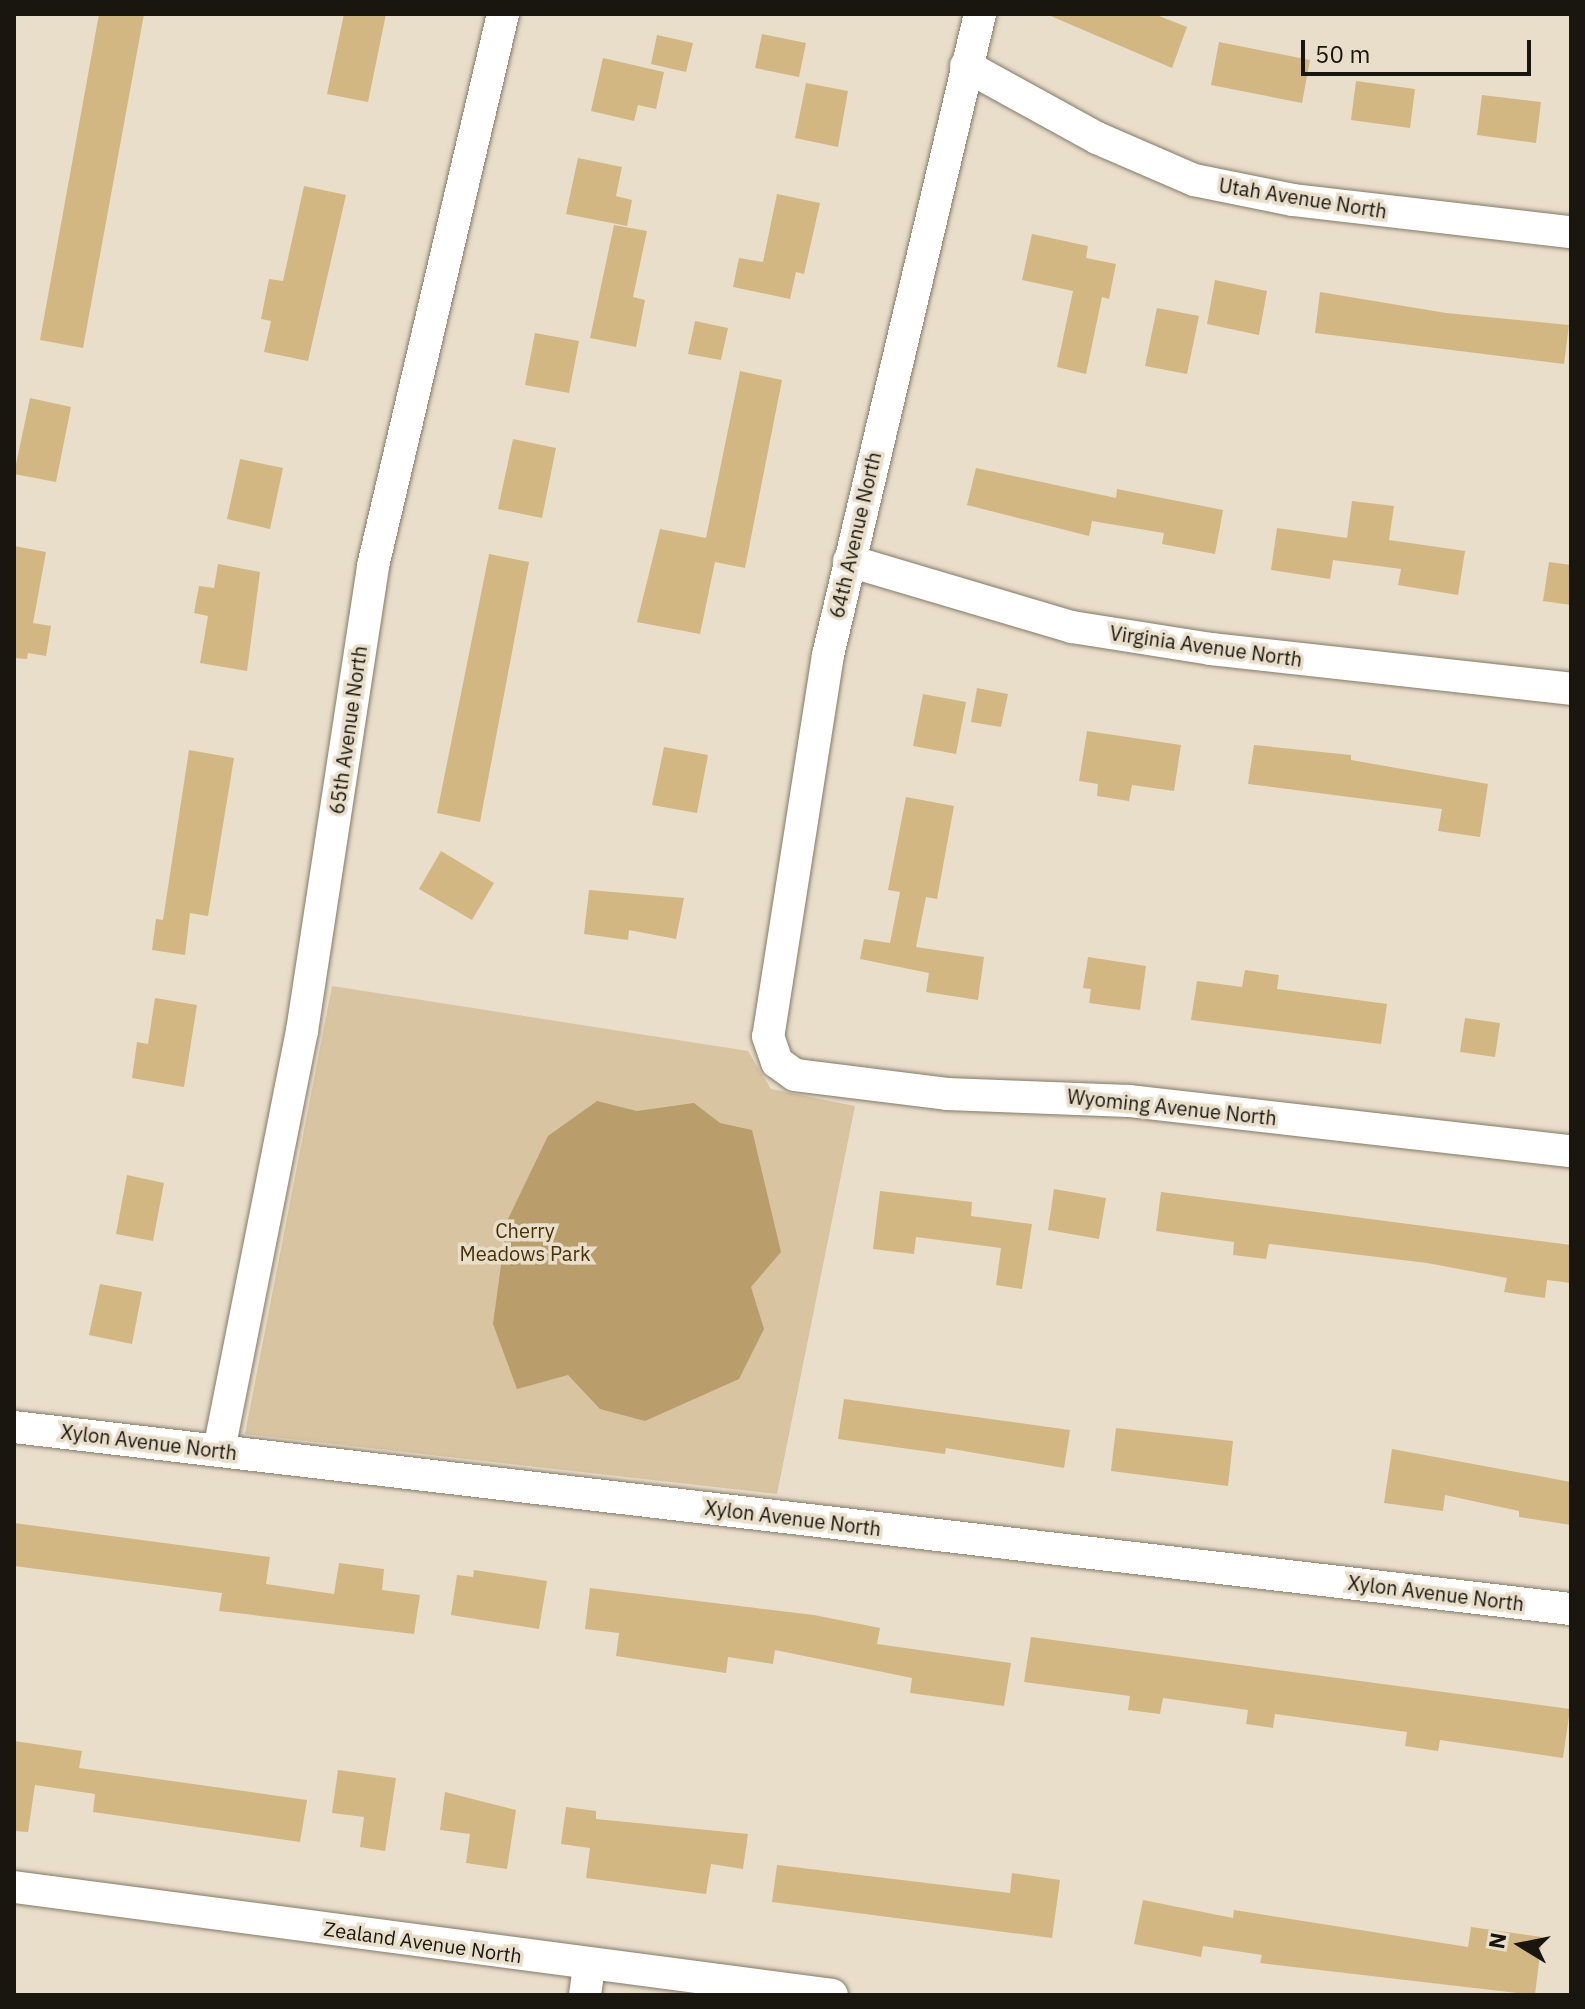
<!DOCTYPE html>
<style>
body{margin:0}
#map{position:relative;width:1585px;height:2009px;overflow:hidden;background:#e9deca;font-family:"IBM Plex Sans",sans-serif}
div>[style]{position:absolute}
.green>*{inset:0;background:#d8c4a1}
.water>*{inset:0;background:#b99d6a}
.building>*{inset:0;background:#d3b783}
.roads{filter:drop-shadow(0 0 2px #847a68) drop-shadow(0 0 2px #847a68)}
.minor>*{height:32px;margin:-16px;padding:0 16px;transform-origin:16px;border-radius:16px;background:#fff}
span{translate:-50% -50%;white-space:nowrap;text-align:center;line-height:1.15;-webkit-text-stroke:7px #e9deca;paint-order:stroke}
.street-label{font-size:20px;color:#19150f}
.park-label{font-size:20px;color:#463206}
.frame{position:absolute;inset:0;border:16px solid #19150f;pointer-events:none}
.north{position:absolute;left:1481px;top:1905px;width:80px;height:80px;-webkit-text-stroke:6px #e9deca;paint-order:stroke;rotate:280deg;font-size:22px;font-weight:700;line-height:32px;text-align:center;color:#19150f}
.north::after{content:'';display:block;margin:auto;width:28px;height:36px;background:#19150f;clip-path:polygon(50% 0,100% 100%,50% 72%,0 100%)}
.scale{position:absolute;left:1301px;top:40px;width:230px;height:36px;box-sizing:border-box;border:4px solid #19150f;border-top:0;padding-left:10px;font-size:24px;line-height:28px;white-space:nowrap;color:#19150f;-webkit-text-stroke:6px #e9deca;paint-order:stroke}
</style>
<div id="map">
<div class="green">
<i style="clip-path:polygon(332px 986px,748px 1051px,771px 1089px,855px 1106px,777px 1494px,245px 1434px)"></i>
</div>
<div class="water">
<i style="clip-path:polygon(597px 1101px,637px 1111px,694px 1103px,720px 1123px,752px 1130px,781px 1252px,751px 1287px,764px 1329px,739px 1379px,645px 1421px,600px 1409px,568px 1375px,517px 1389px,493px 1324px,507px 1221px,548px 1136px)"></i>
</div>
<div class="building">
<i style="clip-path:polygon(99px 14px,144px 14px,83px 348px,40px 340px)"></i>
<i style="clip-path:polygon(344px 14px,386px 14px,368px 102px,327px 94px)"></i>
<i style="clip-path:polygon(1046px 14px,1154px 14px,1187px 27px,1172px 68px)"></i>
<i style="clip-path:polygon(762px 34px,806px 43px,799px 77px,755px 68px)"></i>
<i style="clip-path:polygon(657px 35px,693px 43px,686px 72px,651px 64px)"></i>
<i style="clip-path:polygon(1219px 42px,1310px 60px,1302px 103px,1211px 85px)"></i>
<i style="clip-path:polygon(603px 58px,664px 72px,656px 109px,638px 105px,634px 121px,591px 111px)"></i>
<i style="clip-path:polygon(1356px 81px,1415px 89px,1410px 128px,1351px 120px)"></i>
<i style="clip-path:polygon(806px 83px,848px 91px,838px 147px,795px 138px)"></i>
<i style="clip-path:polygon(1482px 95px,1541px 102px,1536px 143px,1477px 135px)"></i>
<i style="clip-path:polygon(578px 158px,622px 167px,616px 196px,632px 200px,627px 226px,566px 214px)"></i>
<i style="clip-path:polygon(304px 186px,346px 195px,308px 361px,264px 352px,271px 321px,261px 319px,269px 279px,283px 281px)"></i>
<i style="clip-path:polygon(777px 194px,820px 203px,804px 274px,796px 272px,790px 299px,733px 287px,739px 258px,763px 262px)"></i>
<i style="clip-path:polygon(614px 225px,647px 231px,633px 297px,645px 300px,636px 347px,590px 338px)"></i>
<i style="clip-path:polygon(1032px 234px,1088px 246px,1086px 258px,1116px 264px,1109px 299px,1102px 297px,1086px 374px,1057px 367px,1073px 291px,1022px 280px)"></i>
<i style="clip-path:polygon(1215px 280px,1267px 291px,1259px 335px,1207px 324px)"></i>
<i style="clip-path:polygon(1320px 292px,1446px 313px,1569px 325px,1564px 364px,1315px 333px)"></i>
<i style="clip-path:polygon(1157px 308px,1199px 316px,1187px 374px,1145px 366px)"></i>
<i style="clip-path:polygon(695px 321px,728px 328px,721px 360px,688px 354px)"></i>
<i style="clip-path:polygon(535px 333px,579px 341px,569px 393px,525px 385px)"></i>
<i style="clip-path:polygon(740px 371px,782px 380px,745px 568px,715px 562px,700px 634px,637px 622px,660px 529px,706px 538px)"></i>
<i style="clip-path:polygon(30px 398px,71px 407px,56px 482px,14px 474px)"></i>
<i style="clip-path:polygon(513px 439px,556px 448px,542px 518px,498px 509px)"></i>
<i style="clip-path:polygon(240px 459px,283px 468px,270px 529px,227px 519px)"></i>
<i style="clip-path:polygon(976px 468px,1116px 498px,1117px 489px,1223px 510px,1215px 554px,1162px 544px,1164px 533px,1092px 521px,1089px 536px,967px 505px)"></i>
<i style="clip-path:polygon(1352px 501px,1394px 506px,1389px 540px,1465px 551px,1458px 595px,1398px 585px,1401px 569px,1333px 560px,1330px 579px,1271px 570px,1277px 528px,1347px 538px)"></i>
<i style="clip-path:polygon(14px 546px,46px 552px,33px 623px,51px 626px,46px 656px,28px 653px,27px 659px,14px 658px)"></i>
<i style="clip-path:polygon(489px 554px,529px 562px,480px 822px,437px 813px)"></i>
<i style="clip-path:polygon(1549px 562px,1571px 565px,1571px 605px,1543px 601px)"></i>
<i style="clip-path:polygon(218px 564px,260px 572px,247px 671px,200px 663px,208px 616px,194px 613px,199px 586px,214px 588px)"></i>
<i style="clip-path:polygon(977px 688px,1008px 694px,1001px 727px,971px 722px)"></i>
<i style="clip-path:polygon(923px 694px,966px 702px,956px 754px,913px 746px)"></i>
<i style="clip-path:polygon(1087px 731px,1181px 745px,1174px 791px,1132px 785px,1129px 801px,1097px 796px,1098px 784px,1079px 781px)"></i>
<i style="clip-path:polygon(1254px 745px,1351px 755px,1351px 760px,1488px 784px,1480px 837px,1438px 831px,1442px 809px,1248px 784px)"></i>
<i style="clip-path:polygon(664px 747px,708px 755px,697px 813px,652px 805px)"></i>
<i style="clip-path:polygon(189px 750px,234px 758px,208px 916px,190px 913px,185px 955px,152px 950px,156px 919px,163px 920px)"></i>
<i style="clip-path:polygon(906px 797px,954px 806px,937px 899px,926px 897px,916px 947px,984px 957px,978px 1000px,926px 992px,929px 973px,860px 959px,864px 939px,890px 943px,900px 892px,888px 890px)"></i>
<i style="clip-path:polygon(441px 851px,494px 883px,472px 920px,419px 889px)"></i>
<i style="clip-path:polygon(589px 890px,684px 898px,676px 939px,629px 930px,628px 940px,584px 934px)"></i>
<i style="clip-path:polygon(1088px 957px,1146px 966px,1140px 1010px,1089px 1003px,1091px 989px,1083px 988px)"></i>
<i style="clip-path:polygon(1245px 970px,1279px 975px,1277px 989px,1387px 1004px,1381px 1044px,1191px 1020px,1197px 981px,1242px 987px)"></i>
<i style="clip-path:polygon(155px 998px,197px 1005px,184px 1087px,132px 1078px,137px 1042px,148px 1044px)"></i>
<i style="clip-path:polygon(1465px 1018px,1500px 1023px,1495px 1057px,1460px 1052px)"></i>
<i style="clip-path:polygon(127px 1175px,164px 1183px,153px 1241px,116px 1234px)"></i>
<i style="clip-path:polygon(1054px 1189px,1106px 1198px,1099px 1239px,1048px 1230px)"></i>
<i style="clip-path:polygon(880px 1191px,972px 1202px,971px 1216px,1032px 1224px,1022px 1289px,996px 1285px,1001px 1248px,916px 1237px,914px 1254px,873px 1249px)"></i>
<i style="clip-path:polygon(1161px 1192px,1571px 1245px,1571px 1283px,1547px 1280px,1545px 1298px,1504px 1292px,1507px 1278px,1427px 1263px,1269px 1244px,1266px 1259px,1233px 1255px,1234px 1242px,1156px 1231px)"></i>
<i style="clip-path:polygon(100px 1284px,142px 1292px,132px 1344px,89px 1335px)"></i>
<i style="clip-path:polygon(844px 1399px,1070px 1430px,1064px 1468px,946px 1448px,945px 1454px,838px 1439px)"></i>
<i style="clip-path:polygon(1116px 1428px,1233px 1441px,1228px 1486px,1111px 1471px)"></i>
<i style="clip-path:polygon(1392px 1449px,1571px 1482px,1571px 1525px,1519px 1517px,1519px 1511px,1445px 1495px,1443px 1511px,1384px 1503px)"></i>
<i style="clip-path:polygon(14px 1523px,270px 1557px,266px 1584px,334px 1594px,339px 1563px,384px 1569px,382px 1590px,420px 1595px,414px 1634px,219px 1611px,222px 1593px,14px 1566px)"></i>
<i style="clip-path:polygon(474px 1570px,547px 1581px,539px 1629px,451px 1615px,457px 1575px,473px 1577px)"></i>
<i style="clip-path:polygon(590px 1588px,814px 1615px,880px 1628px,877px 1644px,1011px 1663px,1004px 1706px,910px 1693px,912px 1678px,775px 1650px,773px 1664px,728px 1657px,726px 1673px,616px 1656px,619px 1633px,585px 1629px)"></i>
<i style="clip-path:polygon(1031px 1637px,1570px 1709px,1563px 1758px,1440px 1740px,1438px 1751px,1405px 1746px,1407px 1732px,1275px 1714px,1273px 1728px,1246px 1724px,1248px 1710px,1163px 1698px,1160px 1714px,1128px 1710px,1130px 1696px,1024px 1682px)"></i>
<i style="clip-path:polygon(14px 1741px,82px 1751px,79px 1768px,307px 1800px,300px 1842px,93px 1812px,95px 1794px,35px 1785px,28px 1832px,14px 1831px)"></i>
<i style="clip-path:polygon(338px 1770px,396px 1778px,385px 1851px,360px 1847px,364px 1817px,332px 1813px)"></i>
<i style="clip-path:polygon(445px 1792px,516px 1810px,507px 1869px,466px 1863px,470px 1834px,440px 1830px)"></i>
<i style="clip-path:polygon(566px 1807px,596px 1811px,596px 1819px,748px 1834px,743px 1869px,711px 1864px,706px 1894px,586px 1878px,590px 1848px,561px 1844px)"></i>
<i style="clip-path:polygon(777px 1865px,1010px 1893px,1012px 1873px,1060px 1880px,1052px 1938px,772px 1902px)"></i>
<i style="clip-path:polygon(1143px 1900px,1233px 1918px,1234px 1910px,1468px 1947px,1471px 1927px,1542px 1937px,1535px 1995px,1260px 1963px,1262px 1955px,1203px 1946px,1201px 1957px,1134px 1944px)"></i>
</div>
<div class="roads">
<div class="minor">
<i style="left:980px;top:14px;width:659px;rotate:103.34deg"></i>
<i style="left:828px;top:655px;width:386px;rotate:98.9deg"></i>
<i style="left:768px;top:1036px;width:28px;rotate:71deg"></i>
<i style="left:777px;top:1062px;width:22px;rotate:36deg"></i>
<i style="left:795px;top:1075px;width:153px;rotate:7.1deg"></i>
<i style="left:947px;top:1094px;width:182px;rotate:2.2deg"></i>
<i style="left:1129px;top:1101px;width:445px;rotate:6.5deg"></i>
<i style="left:966px;top:66px;width:149px;rotate:28.8deg"></i>
<i style="left:1097px;top:138px;width:106px;rotate:23.4deg"></i>
<i style="left:1194px;top:180px;width:101px;rotate:11.4deg"></i>
<i style="left:1293px;top:200px;width:280px;rotate:6.6deg"></i>
<i style="left:849px;top:561px;width:233px;rotate:16.5deg"></i>
<i style="left:1072px;top:627px;width:141px;rotate:9deg"></i>
<i style="left:1211px;top:649px;width:362px;rotate:6.3deg"></i>
<i style="left:14px;top:1427px;width:1568px;rotate:6.67deg"></i>
<i style="left:219px;top:1450px;width:427px;rotate:-78.8deg"></i>
<i style="left:302px;top:1031px;width:470px;rotate:-81.3deg"></i>
<i style="left:373px;top:566px;width:567px;rotate:-76.75deg"></i>
<i style="left:14px;top:1887px;width:825px;rotate:7.52deg"></i>
<i style="left:585px;top:1995px;width:30px;rotate:-82deg"></i>
</div>
</div>
<div class="street-label">
<span style="left:1303px;top:198px;rotate:9deg">Utah Avenue North</span>
<span style="left:855px;top:535px;rotate:-77deg">64th Avenue North</span>
<span style="left:1206px;top:646px;rotate:8deg">Virginia Avenue North</span>
<span style="left:348px;top:730px;rotate:-82deg">65th Avenue North</span>
<span style="left:1172px;top:1107px;rotate:6deg">Wyoming Avenue North</span>
<span style="left:149px;top:1442px;rotate:7deg">Xylon Avenue North</span>
<span style="left:793px;top:1518px;rotate:7deg">Xylon Avenue North</span>
<span style="left:1436px;top:1593px;rotate:7deg">Xylon Avenue North</span>
<span style="left:423px;top:1942px;rotate:8deg">Zealand Avenue North</span>
</div>
<div class="park-label">
<span style="left:525px;top:1242px">Cherry<br>Meadows Park</span>
</div>
<div class="frame"></div>
<div class="north">N</div>
<div class="scale">50 m</div>
</div>
